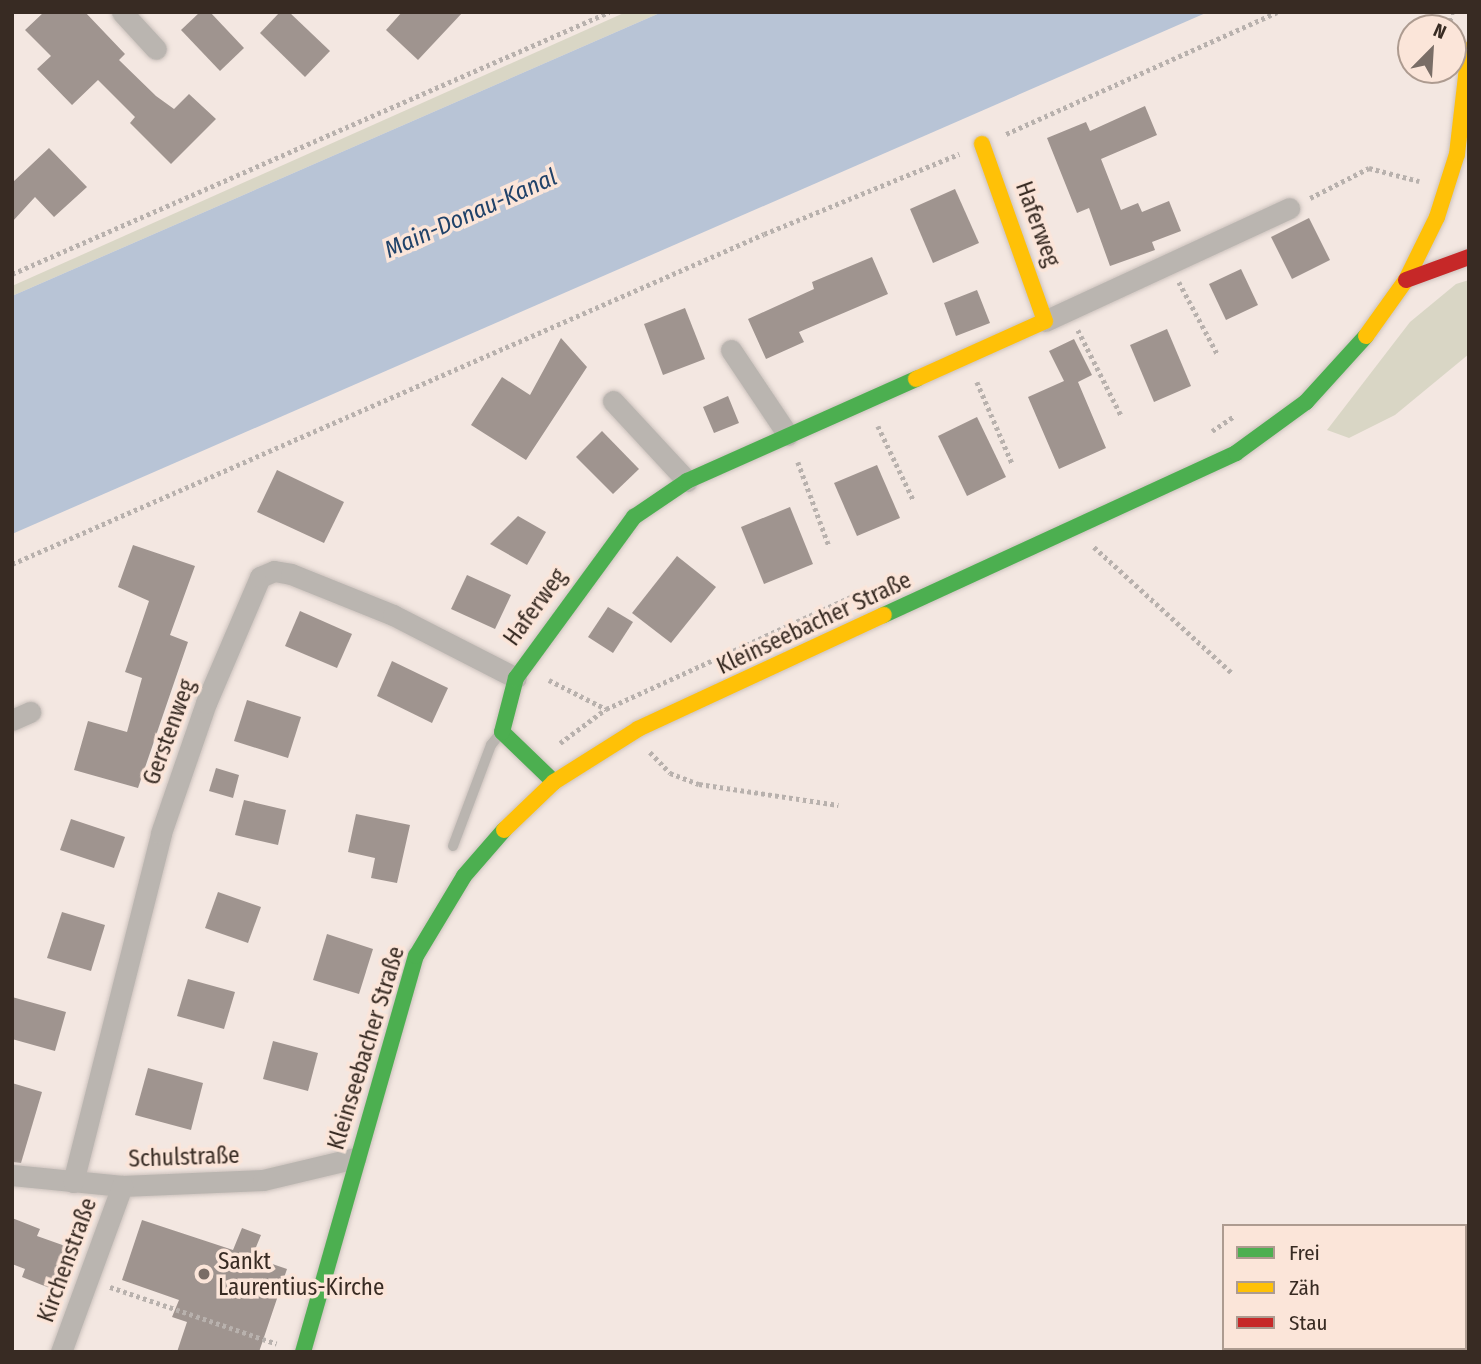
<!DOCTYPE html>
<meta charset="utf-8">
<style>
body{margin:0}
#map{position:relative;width:1481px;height:1364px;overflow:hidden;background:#f3e7e1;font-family:"Fira Sans Condensed",sans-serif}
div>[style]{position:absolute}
.green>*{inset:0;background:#d9d6c5}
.water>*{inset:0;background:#b8c4d6}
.building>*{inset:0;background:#9f948f}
.path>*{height:4.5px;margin-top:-2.25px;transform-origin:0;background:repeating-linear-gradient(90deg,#b8b1ad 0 3.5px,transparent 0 7px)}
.roads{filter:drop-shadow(0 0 2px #ccc2bd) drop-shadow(0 0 2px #ccc2bd)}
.lane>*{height:10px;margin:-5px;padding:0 5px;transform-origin:5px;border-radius:5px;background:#bab5b0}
.street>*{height:21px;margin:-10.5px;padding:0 10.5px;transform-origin:10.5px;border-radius:10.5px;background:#bab5b0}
.fast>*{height:16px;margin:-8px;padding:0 8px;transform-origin:8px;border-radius:8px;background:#4caf50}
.slow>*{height:16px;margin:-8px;padding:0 8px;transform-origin:8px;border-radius:8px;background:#ffc107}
.jam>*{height:16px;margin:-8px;padding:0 8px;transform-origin:8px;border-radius:8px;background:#c62828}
.dots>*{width:19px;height:19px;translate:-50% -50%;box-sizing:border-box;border:4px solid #fbe5d9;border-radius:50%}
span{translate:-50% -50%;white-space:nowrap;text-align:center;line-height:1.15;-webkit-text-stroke:7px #fbe5d9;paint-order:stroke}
.street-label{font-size:23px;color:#382b23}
.poi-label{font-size:23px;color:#382b23}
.left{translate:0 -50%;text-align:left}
.water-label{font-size:24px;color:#204269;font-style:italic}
.frame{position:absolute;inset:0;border:14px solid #382b23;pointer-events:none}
.legend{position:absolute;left:1222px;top:1224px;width:245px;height:126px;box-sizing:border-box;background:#fbe5d9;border:2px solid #ad9b90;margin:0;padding:9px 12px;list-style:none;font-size:21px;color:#382b23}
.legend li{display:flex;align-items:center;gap:14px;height:35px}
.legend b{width:35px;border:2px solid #ad9b90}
.north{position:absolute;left:1397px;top:14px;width:70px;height:70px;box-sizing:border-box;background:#fbe5d9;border:2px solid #ad9b90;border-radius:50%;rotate:24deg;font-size:19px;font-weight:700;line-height:28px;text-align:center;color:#382b23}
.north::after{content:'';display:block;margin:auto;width:24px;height:32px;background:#796d66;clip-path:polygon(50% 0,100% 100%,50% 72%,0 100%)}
</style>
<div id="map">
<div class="green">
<i style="clip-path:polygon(626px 12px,662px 12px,12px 296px,12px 286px)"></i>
<i style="clip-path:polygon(1469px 280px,1469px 354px,1395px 415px,1349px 438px,1327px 430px,1410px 322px,1456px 284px)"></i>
</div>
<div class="water">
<i style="clip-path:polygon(662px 12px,1208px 12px,12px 534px,12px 296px)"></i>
</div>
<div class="building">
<i style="clip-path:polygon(44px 12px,85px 12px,125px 54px,119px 60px,156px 96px,174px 109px,189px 94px,216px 119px,171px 164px,130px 123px,135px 117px,98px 80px,72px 105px,37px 69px,51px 56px,25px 30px)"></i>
<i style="clip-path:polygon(200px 12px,210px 12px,244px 48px,220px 71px,181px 30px)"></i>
<i style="clip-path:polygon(280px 12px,289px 12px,330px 51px,305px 77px,260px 33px)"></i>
<i style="clip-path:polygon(402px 12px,463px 12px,418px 60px,386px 30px)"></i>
<i style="clip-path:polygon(1145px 106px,1157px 135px,1101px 159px,1121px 210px,1138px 203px,1142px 212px,1169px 201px,1181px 231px,1152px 242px,1155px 250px,1110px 266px,1089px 208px,1077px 213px,1047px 138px,1086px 122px,1090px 131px)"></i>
<i style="clip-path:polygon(49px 148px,87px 187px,54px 217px,35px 197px,12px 222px,12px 183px)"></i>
<i style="clip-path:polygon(955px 189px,979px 243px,933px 263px,910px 209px)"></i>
<i style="clip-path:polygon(1309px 218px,1330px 260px,1292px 279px,1271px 237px)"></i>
<i style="clip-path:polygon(872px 257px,888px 294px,799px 332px,804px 342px,766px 359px,748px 319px,814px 289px,812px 282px)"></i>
<i style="clip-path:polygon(1241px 269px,1258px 305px,1226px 320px,1209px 284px)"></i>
<i style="clip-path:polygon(977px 290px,990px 323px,956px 336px,944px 303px)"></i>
<i style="clip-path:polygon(685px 308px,705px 359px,663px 375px,644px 324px)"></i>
<i style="clip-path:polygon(1167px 329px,1191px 386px,1154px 402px,1130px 345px)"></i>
<i style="clip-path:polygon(561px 338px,587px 367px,526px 460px,471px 425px,502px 377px,530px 395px)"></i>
<i style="clip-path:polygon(1074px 339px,1092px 375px,1078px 382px,1106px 448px,1059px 469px,1028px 397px,1064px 381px,1049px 351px)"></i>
<i style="clip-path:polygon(728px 396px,739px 423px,714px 433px,703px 407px)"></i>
<i style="clip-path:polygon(977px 417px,1006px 477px,967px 496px,938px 436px)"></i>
<i style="clip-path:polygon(602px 431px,639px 469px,613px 494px,576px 457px)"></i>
<i style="clip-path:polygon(877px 465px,900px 518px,857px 536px,834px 483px)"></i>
<i style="clip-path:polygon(277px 470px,344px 502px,324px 543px,257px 512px)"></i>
<i style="clip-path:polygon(790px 507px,813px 564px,764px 584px,741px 527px)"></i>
<i style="clip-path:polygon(518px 516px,546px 532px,527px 565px,490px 544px)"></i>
<i style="clip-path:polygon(133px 545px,195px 566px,170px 635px,188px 642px,138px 788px,74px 770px,88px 721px,127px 732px,142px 678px,125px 672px,149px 601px,118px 587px)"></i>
<i style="clip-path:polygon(677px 556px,716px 587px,671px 643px,632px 613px)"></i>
<i style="clip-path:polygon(467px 575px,511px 595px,495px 629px,451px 609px)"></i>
<i style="clip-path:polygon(608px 607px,633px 622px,613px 653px,588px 637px)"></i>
<i style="clip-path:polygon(300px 611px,352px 634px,337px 668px,285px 646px)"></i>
<i style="clip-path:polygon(392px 661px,448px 688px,432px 723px,377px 696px)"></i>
<i style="clip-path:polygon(247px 700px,301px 717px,288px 758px,234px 741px)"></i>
<i style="clip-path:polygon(216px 768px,239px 775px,233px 798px,209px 791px)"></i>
<i style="clip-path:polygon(244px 800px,286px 810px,278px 845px,235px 835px)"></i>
<i style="clip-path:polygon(356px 814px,410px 825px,397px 883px,371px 878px,375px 858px,348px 852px)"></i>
<i style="clip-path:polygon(71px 819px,125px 837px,114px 868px,60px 850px)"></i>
<i style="clip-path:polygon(218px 892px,261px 907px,248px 943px,205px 928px)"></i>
<i style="clip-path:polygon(62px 912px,105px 925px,91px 971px,47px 958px)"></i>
<i style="clip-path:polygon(327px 934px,373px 949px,359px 994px,313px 980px)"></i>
<i style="clip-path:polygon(188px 979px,235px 992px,224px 1029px,177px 1016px)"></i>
<i style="clip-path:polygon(12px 997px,66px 1012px,55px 1051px,12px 1039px)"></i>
<i style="clip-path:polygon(273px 1041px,318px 1053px,308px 1091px,263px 1079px)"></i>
<i style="clip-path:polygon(148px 1068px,203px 1083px,191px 1130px,135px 1115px)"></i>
<i style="clip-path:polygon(12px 1083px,42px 1092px,21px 1163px,12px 1162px)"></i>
<i style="clip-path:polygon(12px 1218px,40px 1229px,37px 1236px,68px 1247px,52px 1289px,22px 1277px,25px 1269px,12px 1264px)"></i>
<i style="clip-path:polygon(142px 1220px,233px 1250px,242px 1228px,261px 1235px,252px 1257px,287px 1269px,259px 1352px,177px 1352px,187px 1322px,172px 1317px,179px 1300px,122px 1280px)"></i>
</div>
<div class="path">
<i style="left:1448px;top:28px;width:16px;rotate:-76deg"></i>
<i style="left:1006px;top:134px;width:297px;rotate:-24.2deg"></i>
<i style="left:1310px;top:198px;width:66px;rotate:-27deg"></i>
<i style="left:1369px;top:168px;width:52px;rotate:14.6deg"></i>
<i style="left:12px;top:274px;width:652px;rotate:-23.69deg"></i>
<i style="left:1179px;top:282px;width:83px;rotate:61.9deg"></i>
<i style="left:1078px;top:330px;width:97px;rotate:63.2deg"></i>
<i style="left:977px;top:382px;width:90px;rotate:66.6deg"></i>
<i style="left:878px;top:426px;width:83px;rotate:64.4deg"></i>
<i style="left:1212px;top:431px;width:27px;rotate:-34deg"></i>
<i style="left:798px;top:462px;width:90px;rotate:69.7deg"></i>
<i style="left:1094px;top:547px;width:188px;rotate:42.4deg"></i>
<i style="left:12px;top:564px;width:821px;rotate:-23.69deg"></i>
<i style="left:764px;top:234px;width:211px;rotate:-22.3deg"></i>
<i style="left:549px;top:680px;width:64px;rotate:27deg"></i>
<i style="left:560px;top:743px;width:57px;rotate:-36.5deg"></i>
<i style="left:606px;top:709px;width:269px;rotate:-24.6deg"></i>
<i style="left:650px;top:752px;width:29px;rotate:46deg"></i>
<i style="left:670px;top:773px;width:31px;rotate:21deg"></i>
<i style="left:699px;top:784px;width:141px;rotate:8.6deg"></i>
<i style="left:110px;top:1287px;width:176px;rotate:18.8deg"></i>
</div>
<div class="roads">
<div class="lane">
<i style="left:453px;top:846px;width:108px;rotate:-69.4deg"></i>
<i style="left:491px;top:745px;width:14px;rotate:-51deg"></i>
</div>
<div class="street">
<i style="left:122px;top:12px;width:50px;rotate:47.4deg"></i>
<i style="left:1045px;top:321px;width:269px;rotate:-24.8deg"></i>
<i style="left:731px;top:350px;width:102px;rotate:56.2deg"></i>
<i style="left:613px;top:401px;width:109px;rotate:47.2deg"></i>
<i style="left:12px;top:720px;width:20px;rotate:-24deg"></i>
<i style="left:12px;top:1175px;width:111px;rotate:5.7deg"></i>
<i style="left:122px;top:1186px;width:141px;rotate:-2.4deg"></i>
<i style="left:263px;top:1180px;width:95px;rotate:-13.4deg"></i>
<i style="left:73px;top:1182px;width:360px;rotate:-75.8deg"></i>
<i style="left:161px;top:833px;width:138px;rotate:-70.9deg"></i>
<i style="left:206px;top:703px;width:137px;rotate:-66.8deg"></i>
<i style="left:260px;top:577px;width:15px;rotate:-23deg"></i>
<i style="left:274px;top:571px;width:17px;rotate:10deg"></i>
<i style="left:291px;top:574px;width:110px;rotate:21.9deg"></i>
<i style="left:393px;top:615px;width:138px;rotate:27.1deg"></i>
<i style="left:61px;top:1352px;width:177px;rotate:-69.8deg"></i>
</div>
<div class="fast">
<i style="left:884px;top:615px;width:387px;rotate:-24.7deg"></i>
<i style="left:1236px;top:453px;width:87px;rotate:-36.1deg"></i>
<i style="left:1306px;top:402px;width:89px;rotate:-47.7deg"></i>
<i style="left:554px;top:782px;width:72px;rotate:-136.1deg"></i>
<i style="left:502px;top:732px;width:56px;rotate:-75.5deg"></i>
<i style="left:516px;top:678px;width:200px;rotate:-53.8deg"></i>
<i style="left:634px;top:517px;width:64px;rotate:-34.2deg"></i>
<i style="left:687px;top:481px;width:251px;rotate:-24deg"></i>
<i style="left:303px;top:1352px;width:412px;rotate:-74.1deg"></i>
<i style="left:416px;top:956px;width:93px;rotate:-59deg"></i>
<i style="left:464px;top:876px;width:61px;rotate:-49deg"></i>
</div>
<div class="slow">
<i style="left:1366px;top:336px;width:69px;rotate:-54.5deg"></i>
<i style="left:1406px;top:280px;width:70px;rotate:-63.8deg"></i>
<i style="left:1437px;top:217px;width:66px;rotate:-72.4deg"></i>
<i style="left:1457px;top:154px;width:105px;rotate:-83.4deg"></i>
<i style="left:916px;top:379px;width:141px;rotate:-24.2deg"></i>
<i style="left:1045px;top:321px;width:188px;rotate:-109.6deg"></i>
<i style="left:504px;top:830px;width:69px;rotate:-43.8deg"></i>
<i style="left:554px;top:782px;width:99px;rotate:-32.2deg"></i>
<i style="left:638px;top:729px;width:271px;rotate:-24.9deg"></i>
</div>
<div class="jam">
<i style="left:1406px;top:280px;width:67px;rotate:-20.1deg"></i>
</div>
</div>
<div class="dots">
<i style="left:204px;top:1274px;background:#796d66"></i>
</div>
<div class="street-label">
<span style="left:1038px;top:224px;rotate:70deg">Haferweg</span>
<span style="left:535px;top:607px;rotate:-54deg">Haferweg</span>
<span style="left:814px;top:623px;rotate:-25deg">Kleinseebacher Straße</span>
<span style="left:169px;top:732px;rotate:-70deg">Gerstenweg</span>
<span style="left:366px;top:1048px;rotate:-73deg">Kleinseebacher Straße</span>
<span style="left:184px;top:1157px;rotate:-2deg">Schulstraße</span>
<span style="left:67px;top:1260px;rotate:-70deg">Kirchenstraße</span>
</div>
<div class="poi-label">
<span class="left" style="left:218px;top:1274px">Sankt<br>Laurentius-Kirche</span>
</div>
<div class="water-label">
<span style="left:471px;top:214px;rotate:-24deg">Main-Donau-Kanal</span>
</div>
<div class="frame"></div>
<ul class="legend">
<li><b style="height:9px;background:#4caf50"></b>Frei</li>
<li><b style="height:9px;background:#ffc107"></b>Zäh</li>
<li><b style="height:9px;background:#c62828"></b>Stau</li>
</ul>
<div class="north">N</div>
</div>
